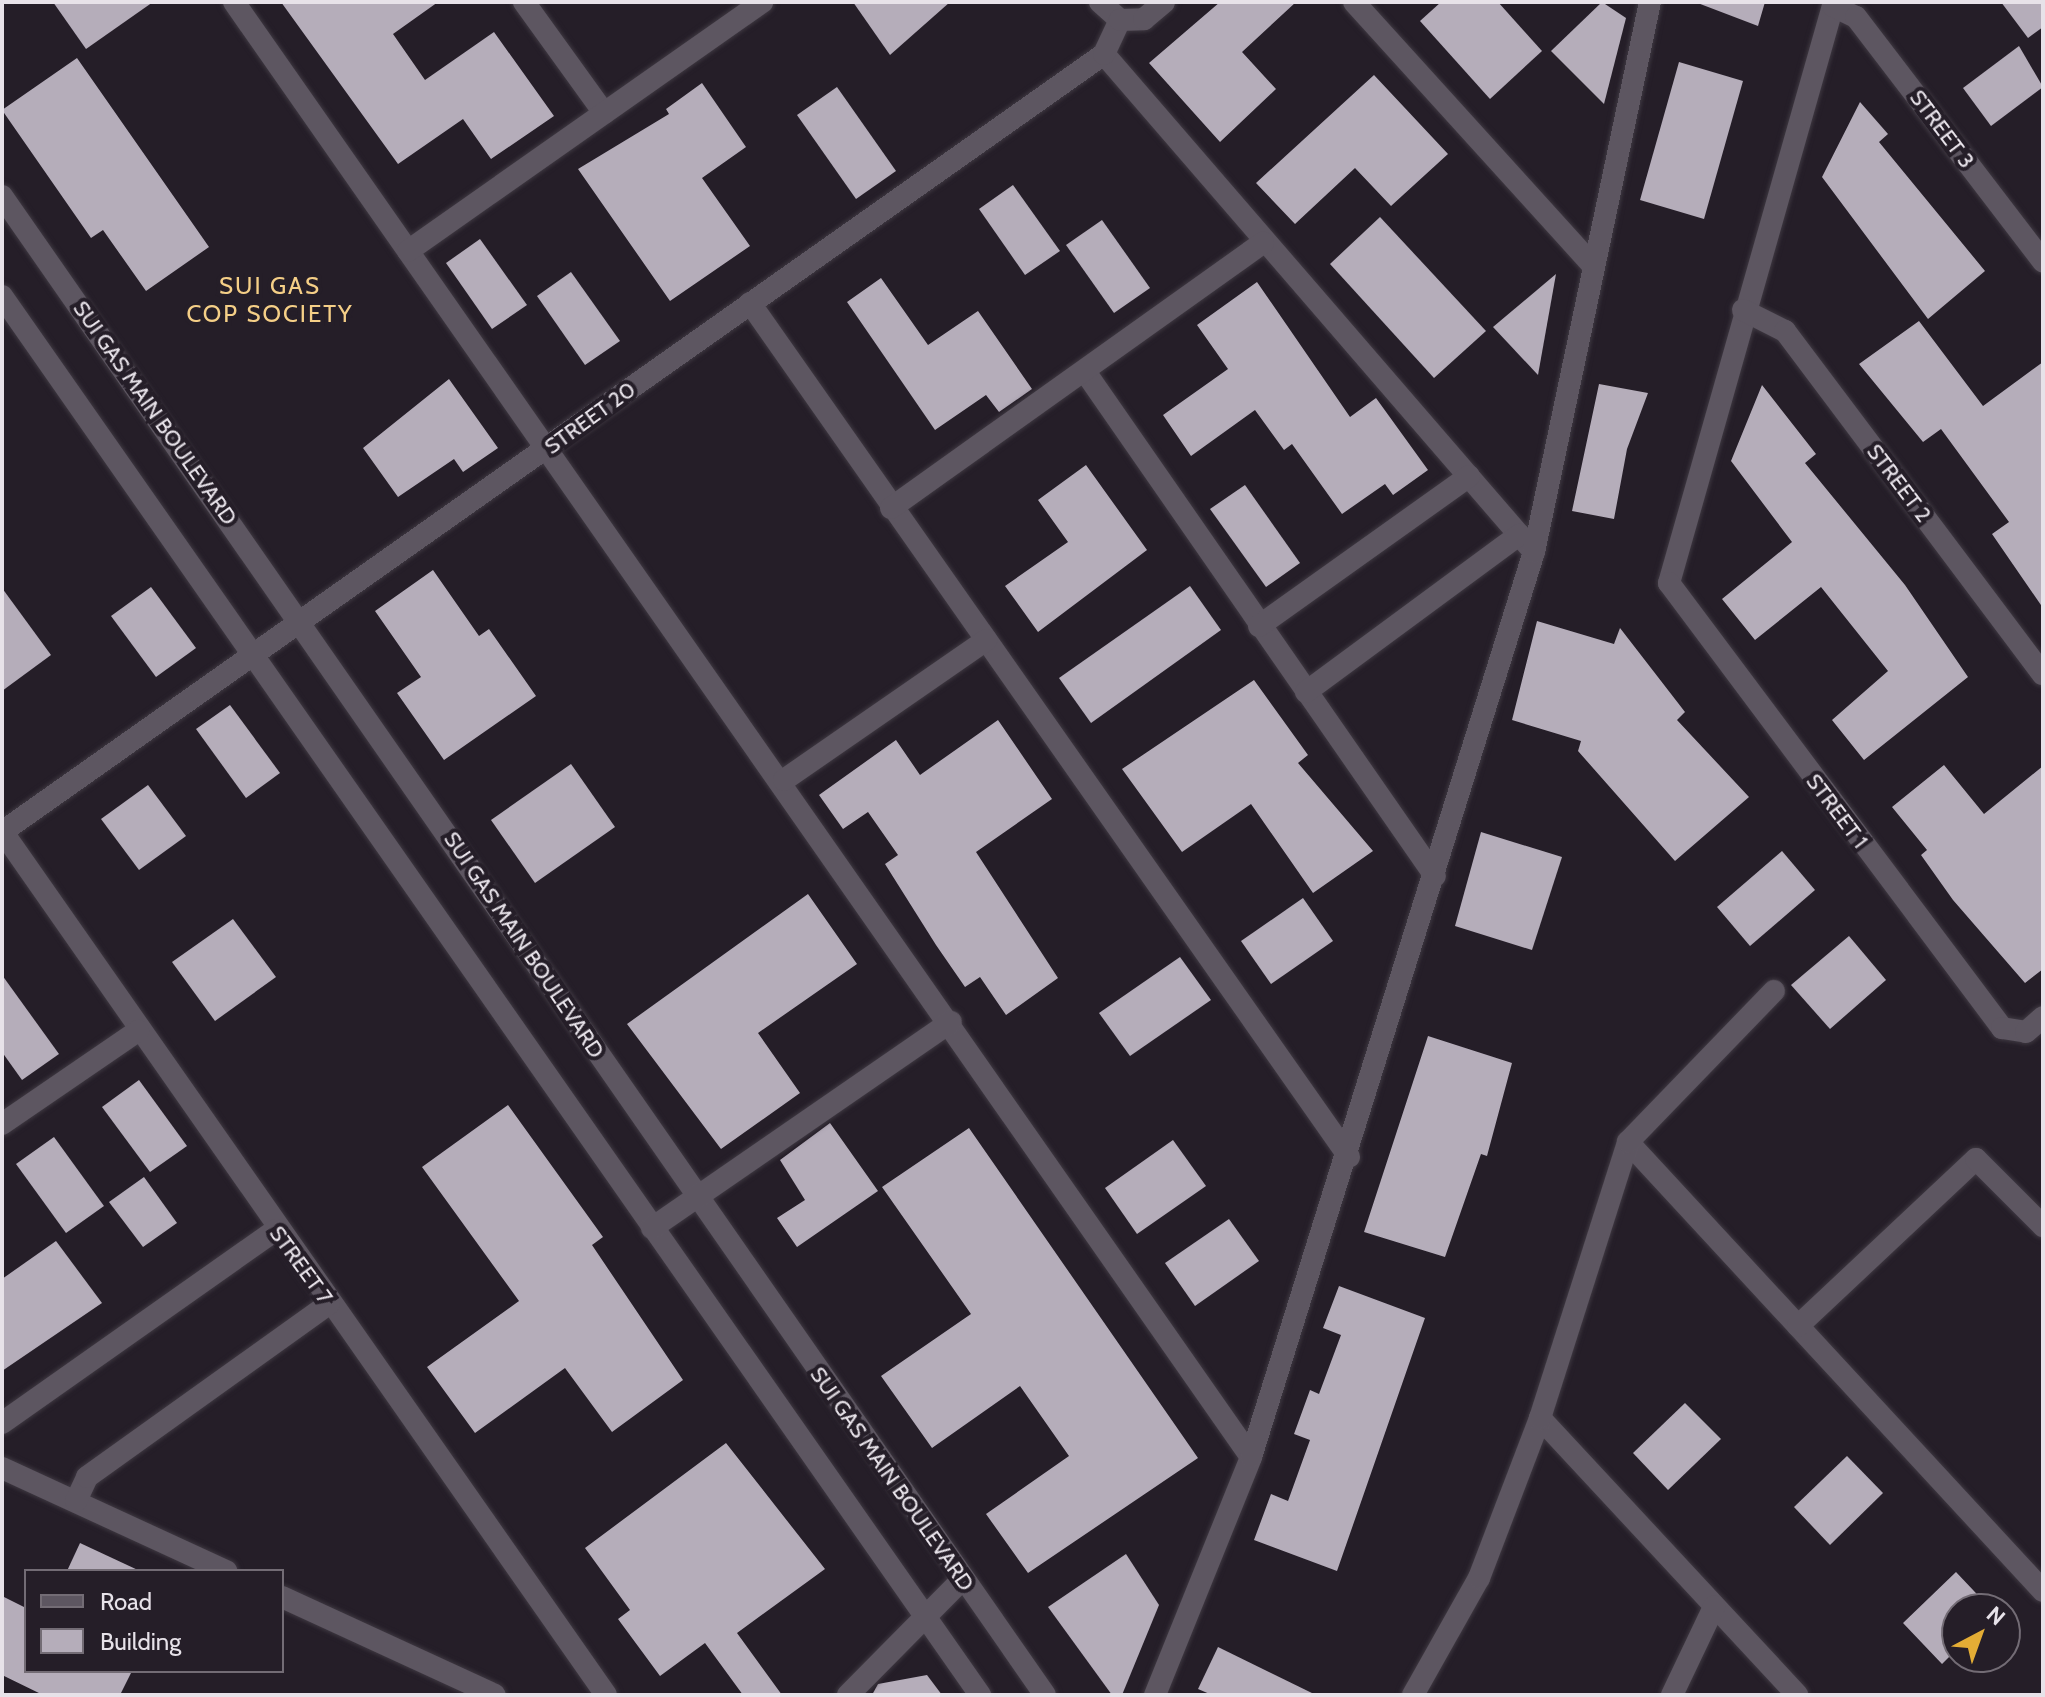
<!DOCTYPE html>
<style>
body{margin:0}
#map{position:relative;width:2045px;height:1697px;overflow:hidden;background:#251e28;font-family:Cabin,sans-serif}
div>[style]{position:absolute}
.building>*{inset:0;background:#b5adba}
.roads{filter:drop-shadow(0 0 2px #3e3841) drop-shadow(0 0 2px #3e3841)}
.street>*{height:22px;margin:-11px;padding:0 11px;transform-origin:11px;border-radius:11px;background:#5d5661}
span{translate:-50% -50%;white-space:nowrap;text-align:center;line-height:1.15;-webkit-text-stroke:8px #251e28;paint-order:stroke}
.street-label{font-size:22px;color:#e7e2e9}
.neighbourhood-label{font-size:24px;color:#f5cf87;letter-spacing:2px}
.frame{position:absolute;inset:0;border:4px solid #e7e2e9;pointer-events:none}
.legend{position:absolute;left:24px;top:1569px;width:260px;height:104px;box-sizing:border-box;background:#251e28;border:2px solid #736c75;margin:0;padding:10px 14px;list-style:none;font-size:24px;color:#e7e2e9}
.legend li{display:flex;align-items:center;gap:16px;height:40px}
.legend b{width:40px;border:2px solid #736c75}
.north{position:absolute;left:1941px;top:1593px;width:80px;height:80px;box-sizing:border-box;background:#251e28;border:2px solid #736c75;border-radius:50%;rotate:41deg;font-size:22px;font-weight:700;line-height:32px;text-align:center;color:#e7e2e9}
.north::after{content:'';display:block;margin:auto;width:28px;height:36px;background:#e4ad35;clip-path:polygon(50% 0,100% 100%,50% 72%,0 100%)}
</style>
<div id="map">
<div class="building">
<i style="clip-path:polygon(53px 2px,153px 2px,86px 49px)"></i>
<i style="clip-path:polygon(281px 2px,438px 2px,393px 34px,425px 80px,494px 32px,554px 116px,491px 159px,463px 119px,398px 164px)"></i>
<i style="clip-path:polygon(853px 2px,950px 2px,890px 55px)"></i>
<i style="clip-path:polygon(1220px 2px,1296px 2px,1242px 52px,1276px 89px,1220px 142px,1149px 63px)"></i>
<i style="clip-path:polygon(1441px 2px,1498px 2px,1542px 51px,1490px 99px,1420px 21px)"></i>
<i style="clip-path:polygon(1602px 2px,1626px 18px,1604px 104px,1551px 51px)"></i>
<i style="clip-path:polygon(1695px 2px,1765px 2px,1758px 26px)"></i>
<i style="clip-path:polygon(2001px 2px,2043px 2px,2043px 27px,2028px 38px)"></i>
<i style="clip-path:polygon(2019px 46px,2043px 87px,1991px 126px,1963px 88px)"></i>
<i style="clip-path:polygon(77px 58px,209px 247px,146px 291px,103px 230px,91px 238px,2px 110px)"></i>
<i style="clip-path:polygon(1679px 62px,1743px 81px,1704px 219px,1640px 200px)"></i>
<i style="clip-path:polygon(1374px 75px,1448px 154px,1391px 206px,1355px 168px,1295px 224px,1256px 183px)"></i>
<i style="clip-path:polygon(702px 83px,746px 147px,702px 178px,750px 246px,670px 301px,578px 169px,669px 114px,666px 109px)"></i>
<i style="clip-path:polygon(837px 87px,896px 171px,856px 199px,797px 115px)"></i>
<i style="clip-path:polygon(1860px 102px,1888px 134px,1879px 142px,1985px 271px,1928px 319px,1822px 177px)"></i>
<i style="clip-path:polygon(1013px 185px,1060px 251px,1025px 275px,979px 209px)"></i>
<i style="clip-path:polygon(1380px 217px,1486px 331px,1434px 378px,1330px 264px)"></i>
<i style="clip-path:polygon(1102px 220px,1150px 288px,1114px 313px,1066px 245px)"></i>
<i style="clip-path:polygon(480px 239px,527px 305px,492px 329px,446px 263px)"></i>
<i style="clip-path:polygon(571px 272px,620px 341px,585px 365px,537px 296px)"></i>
<i style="clip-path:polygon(1556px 274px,1538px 375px,1493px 327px)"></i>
<i style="clip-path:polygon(881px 278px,928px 345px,978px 311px,1032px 389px,999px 412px,986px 395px,935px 430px,847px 302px)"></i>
<i style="clip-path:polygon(1257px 282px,1350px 417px,1376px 398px,1428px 470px,1393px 495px,1385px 484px,1342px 514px,1292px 444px,1284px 450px,1255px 410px,1191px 456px,1163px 415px,1228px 369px,1197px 325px)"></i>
<i style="clip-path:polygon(1919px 321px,1983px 406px,2043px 362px,2043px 608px,1992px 534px,2009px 522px,1941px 429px,1923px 442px,1859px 364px)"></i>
<i style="clip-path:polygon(449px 379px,498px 448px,463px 472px,454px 459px,398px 497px,363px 448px)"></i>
<i style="clip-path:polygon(1599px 384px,1648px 393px,1627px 449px,1614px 519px,1572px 511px)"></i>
<i style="clip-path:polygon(1762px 385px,1816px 454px,1805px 463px,1905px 585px,1968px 677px,1864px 760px,1832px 720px,1888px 671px,1821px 587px,1755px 640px,1722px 599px,1792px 542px,1731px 461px)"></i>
<i style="clip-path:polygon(1086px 465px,1147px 550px,1038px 632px,1005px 586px,1068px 542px,1038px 500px)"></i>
<i style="clip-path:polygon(1245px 485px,1300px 563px,1266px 587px,1210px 509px)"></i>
<i style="clip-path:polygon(433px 570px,479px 636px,489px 629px,536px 696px,444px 760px,397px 693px,421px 677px,375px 611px)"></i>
<i style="clip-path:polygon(1190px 586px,1221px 630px,1091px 723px,1059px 678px)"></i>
<i style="clip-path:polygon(151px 587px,196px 648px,156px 677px,111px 616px)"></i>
<i style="clip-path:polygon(2px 588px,51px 655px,2px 691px)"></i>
<i style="clip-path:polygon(1537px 621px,1614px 644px,1620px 628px,1685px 712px,1677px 720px,1749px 797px,1675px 861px,1578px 751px,1581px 741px,1512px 720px)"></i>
<i style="clip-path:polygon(1254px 680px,1308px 755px,1298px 763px,1373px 851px,1313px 893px,1251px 804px,1182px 852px,1122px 769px)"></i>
<i style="clip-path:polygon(230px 705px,280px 773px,246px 798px,196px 729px)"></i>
<i style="clip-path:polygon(998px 720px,1052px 799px,976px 852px,1058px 978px,1006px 1015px,980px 977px,965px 987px,936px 945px,885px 864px,898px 855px,868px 812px,843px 829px,819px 795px,896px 740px,920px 775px)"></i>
<i style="clip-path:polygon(571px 764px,615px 827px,535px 883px,491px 820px)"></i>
<i style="clip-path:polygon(1944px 765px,1984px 814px,2043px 766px,2043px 969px,2025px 983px,1953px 900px,1921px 855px,1927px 850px,1892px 807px)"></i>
<i style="clip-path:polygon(148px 785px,186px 836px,139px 870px,101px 819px)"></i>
<i style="clip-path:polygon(1481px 832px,1562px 857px,1532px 950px,1455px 926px)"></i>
<i style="clip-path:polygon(1782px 851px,1815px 890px,1750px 946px,1717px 907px)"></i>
<i style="clip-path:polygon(808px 894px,857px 964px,758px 1033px,800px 1093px,721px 1149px,627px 1024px)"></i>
<i style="clip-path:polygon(1303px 898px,1333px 941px,1271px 984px,1241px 941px)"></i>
<i style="clip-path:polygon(233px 919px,276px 977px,215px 1021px,172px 962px)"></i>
<i style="clip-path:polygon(1849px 936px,1886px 980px,1830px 1029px,1791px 985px)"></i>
<i style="clip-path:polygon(1180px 957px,1211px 1000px,1130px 1056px,1099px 1013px)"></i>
<i style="clip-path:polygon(2px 975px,59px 1054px,22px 1080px,2px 1052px)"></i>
<i style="clip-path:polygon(1428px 1036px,1512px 1063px,1487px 1156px,1481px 1154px,1445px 1257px,1364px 1232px)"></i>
<i style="clip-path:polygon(139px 1080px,187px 1146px,150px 1172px,102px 1107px)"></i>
<i style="clip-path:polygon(508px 1105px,603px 1237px,592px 1245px,683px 1380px,612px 1432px,565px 1368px,475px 1433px,427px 1367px,519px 1301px,422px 1167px)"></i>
<i style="clip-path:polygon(830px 1123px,878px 1191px,797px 1247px,777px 1218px,805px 1200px,780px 1160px)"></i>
<i style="clip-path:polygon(969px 1128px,1198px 1458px,1028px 1573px,986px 1514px,1069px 1456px,1020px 1386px,932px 1448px,881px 1376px,971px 1314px,882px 1187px)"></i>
<i style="clip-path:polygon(54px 1137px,104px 1206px,66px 1233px,16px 1164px)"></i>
<i style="clip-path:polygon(1173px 1140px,1206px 1186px,1137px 1234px,1105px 1188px)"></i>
<i style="clip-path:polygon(144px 1177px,177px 1223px,143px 1247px,109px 1202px)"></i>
<i style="clip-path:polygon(1229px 1219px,1259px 1261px,1195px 1306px,1165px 1263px)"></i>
<i style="clip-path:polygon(56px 1241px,102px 1303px,2px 1371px,2px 1279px)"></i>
<i style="clip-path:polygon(1339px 1286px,1425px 1318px,1337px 1571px,1254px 1540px,1271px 1494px,1288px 1501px,1310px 1440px,1294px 1434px,1310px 1390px,1319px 1394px,1341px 1335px,1323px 1328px)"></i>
<i style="clip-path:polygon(1685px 1403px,1721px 1439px,1668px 1490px,1633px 1453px)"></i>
<i style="clip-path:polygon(726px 1443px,825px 1569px,737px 1633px,782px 1695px,743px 1695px,705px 1643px,660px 1676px,618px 1619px,630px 1610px,585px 1548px)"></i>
<i style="clip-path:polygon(1847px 1456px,1883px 1493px,1830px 1545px,1794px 1507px)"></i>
<i style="clip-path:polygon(80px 1543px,140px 1571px,67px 1571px)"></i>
<i style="clip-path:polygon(1126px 1554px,1159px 1605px,1122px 1695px,1112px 1695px,1048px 1607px)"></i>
<i style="clip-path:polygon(1956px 1572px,1991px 1609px,1957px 1609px,1957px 1649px,1942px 1664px,1903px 1623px)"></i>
<i style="clip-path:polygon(2px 1596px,26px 1608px,26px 1671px,132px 1671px,120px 1695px,43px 1695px,2px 1675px)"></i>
<i style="clip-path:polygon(1218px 1647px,1316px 1695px,1212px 1695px,1198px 1689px)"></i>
<i style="clip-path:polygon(927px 1675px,942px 1695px,872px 1695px,878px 1684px)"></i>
</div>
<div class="roads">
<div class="street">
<i style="left:234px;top:2px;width:1775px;rotate:55.05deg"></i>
<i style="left:524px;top:2px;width:137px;rotate:54.2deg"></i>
<i style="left:1100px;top:2px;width:27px;rotate:42deg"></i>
<i style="left:1354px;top:2px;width:353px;rotate:47.8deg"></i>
<i style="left:1834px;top:2px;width:604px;rotate:105.85deg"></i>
<i style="left:1669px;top:583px;width:556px;rotate:53.19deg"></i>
<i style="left:2002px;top:1028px;width:24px;rotate:9deg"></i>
<i style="left:2026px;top:1032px;width:23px;rotate:-41deg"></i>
<i style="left:1833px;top:6px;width:25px;rotate:26deg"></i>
<i style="left:1856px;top:17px;width:308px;rotate:52.6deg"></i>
<i style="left:1104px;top:54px;width:658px;rotate:49.19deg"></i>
<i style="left:2px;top:196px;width:1826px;rotate:55.17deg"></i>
<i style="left:408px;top:251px;width:433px;rotate:-35.1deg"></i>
<i style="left:2px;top:296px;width:1707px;rotate:55.04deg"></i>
<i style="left:750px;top:303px;width:1043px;rotate:54.95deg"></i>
<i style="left:1743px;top:310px;width:47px;rotate:26.6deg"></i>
<i style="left:1785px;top:331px;width:429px;rotate:53.1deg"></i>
<i style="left:1086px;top:373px;width:612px;rotate:55.25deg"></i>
<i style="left:891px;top:508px;width:457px;rotate:-35.5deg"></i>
<i style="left:1259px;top:626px;width:258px;rotate:-35.5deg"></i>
<i style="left:1306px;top:692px;width:265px;rotate:-36.4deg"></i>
<i style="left:784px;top:780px;width:246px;rotate:-34.7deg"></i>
<i style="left:2px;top:831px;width:1054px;rotate:55.04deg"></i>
<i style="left:2px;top:832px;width:1349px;rotate:-35.22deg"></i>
<i style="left:1104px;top:54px;width:38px;rotate:-65deg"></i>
<i style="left:1120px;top:20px;width:24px;rotate:-2deg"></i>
<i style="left:1144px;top:19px;width:26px;rotate:-40deg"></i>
<i style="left:2px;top:1124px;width:165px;rotate:-34.4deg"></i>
<i style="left:1628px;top:1142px;width:611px;rotate:47.25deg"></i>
<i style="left:652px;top:1228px;width:363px;rotate:-34.6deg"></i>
<i style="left:1798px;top:1326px;width:244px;rotate:-43.2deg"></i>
<i style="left:1976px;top:1159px;width:95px;rotate:45deg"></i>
<i style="left:1540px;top:1418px;width:378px;rotate:47.1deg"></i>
<i style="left:2px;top:1423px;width:335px;rotate:-35.2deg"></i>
<i style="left:2px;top:1468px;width:247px;rotate:24.7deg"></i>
<i style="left:76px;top:1501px;width:26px;rotate:-65deg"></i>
<i style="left:87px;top:1477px;width:297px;rotate:-35.6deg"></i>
<i style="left:282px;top:1597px;width:234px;rotate:24.7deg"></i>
<i style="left:848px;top:1695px;width:162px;rotate:-45.3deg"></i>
<i style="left:1155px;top:1695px;width:257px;rotate:-68deg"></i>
<i style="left:1251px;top:1457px;width:948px;rotate:-72.64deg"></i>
<i style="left:1534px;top:552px;width:562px;rotate:-78.09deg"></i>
<i style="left:1413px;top:1695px;width:134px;rotate:-60.6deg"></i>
<i style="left:1479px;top:1578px;width:171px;rotate:-69.1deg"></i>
<i style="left:1540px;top:1418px;width:290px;rotate:-72.3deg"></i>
<i style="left:1628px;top:1142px;width:210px;rotate:-46deg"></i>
<i style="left:1672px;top:1695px;width:98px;rotate:-64.5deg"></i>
</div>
</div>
<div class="street-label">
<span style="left:1942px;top:129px;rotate:53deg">STREET 3</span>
<span style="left:155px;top:413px;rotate:55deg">SUI GAS MAIN BOULEVARD</span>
<span style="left:590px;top:418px;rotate:-36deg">STREET 20</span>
<span style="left:1899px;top:483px;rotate:53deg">STREET 2</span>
<span style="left:1837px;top:811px;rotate:53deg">STREET 1</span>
<span style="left:524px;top:945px;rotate:56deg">SUI GAS MAIN BOULEVARD</span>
<span style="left:301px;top:1265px;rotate:54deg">STREET 7</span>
<span style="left:892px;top:1479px;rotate:55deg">SUI GAS MAIN BOULEVARD</span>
</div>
<div class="neighbourhood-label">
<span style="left:270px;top:300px">SUI GAS<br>COP SOCIETY</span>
</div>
<div class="frame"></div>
<ul class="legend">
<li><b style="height:10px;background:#5d5661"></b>Road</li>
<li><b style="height:22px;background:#b5adba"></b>Building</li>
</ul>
<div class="north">N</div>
</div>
